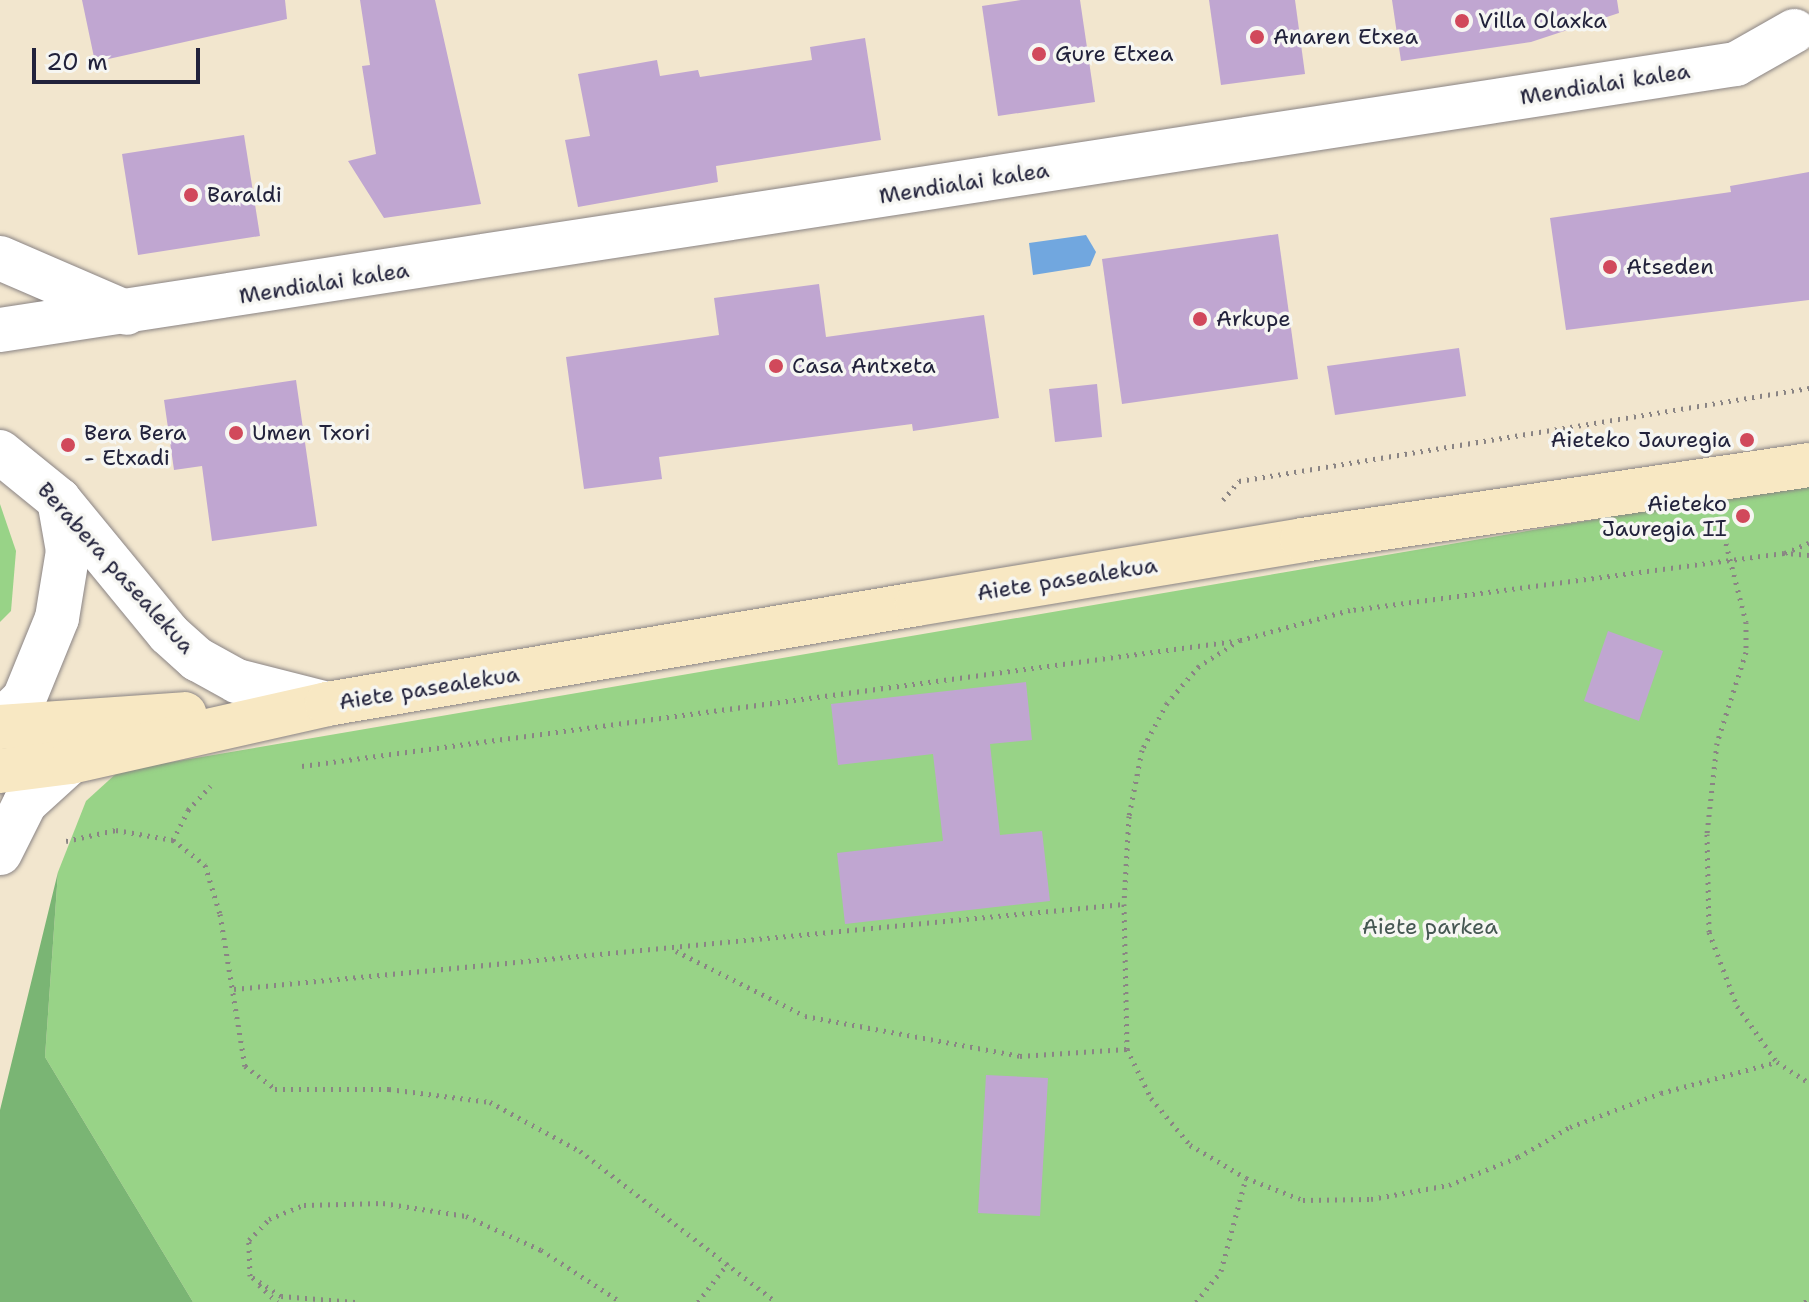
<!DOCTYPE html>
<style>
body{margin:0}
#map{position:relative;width:1809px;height:1302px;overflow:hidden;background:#f2e6ce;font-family:"Shantell Sans",sans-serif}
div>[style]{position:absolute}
.green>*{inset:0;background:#98d387}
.forest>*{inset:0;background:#7ab574}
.water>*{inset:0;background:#71a7df}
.building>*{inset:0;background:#c0a6d1}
.path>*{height:5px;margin-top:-2.5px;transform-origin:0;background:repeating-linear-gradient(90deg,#8a8484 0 2px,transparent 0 8px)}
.roads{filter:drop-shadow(0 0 2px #8a8484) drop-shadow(0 0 2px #8a8484)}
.street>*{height:44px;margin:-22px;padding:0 22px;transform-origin:22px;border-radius:22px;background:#fff}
.secondary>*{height:44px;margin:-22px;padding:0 22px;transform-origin:22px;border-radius:22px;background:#f8e8c3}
.dots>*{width:22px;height:22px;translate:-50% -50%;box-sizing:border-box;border:4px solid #f6f6f2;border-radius:50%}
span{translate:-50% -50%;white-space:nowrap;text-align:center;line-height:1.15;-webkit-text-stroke:7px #f6f6f2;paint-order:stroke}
.poi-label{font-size:22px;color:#22223b}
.left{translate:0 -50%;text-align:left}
.right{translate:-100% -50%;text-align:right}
.street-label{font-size:22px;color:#22223b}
.park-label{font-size:22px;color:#455752}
.scale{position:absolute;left:32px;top:48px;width:168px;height:36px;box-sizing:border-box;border:4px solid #22223b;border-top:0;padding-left:10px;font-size:24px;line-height:28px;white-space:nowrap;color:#22223b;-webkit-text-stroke:6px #f6f6f2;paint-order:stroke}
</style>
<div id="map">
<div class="green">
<i style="clip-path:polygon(1809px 483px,1809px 1302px,193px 1302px,45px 1057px,58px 872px,86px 801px,119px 771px)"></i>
<i style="clip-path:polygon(0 504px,16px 551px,11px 611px,0 622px)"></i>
</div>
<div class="forest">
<i style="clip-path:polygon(58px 872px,45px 1057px,193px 1302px,0 1302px,0 1110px)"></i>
</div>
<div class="water">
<i style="clip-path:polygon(1086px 235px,1096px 252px,1090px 266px,1033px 275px,1029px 243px)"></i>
</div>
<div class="building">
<i style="clip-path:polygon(82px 0,285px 0,287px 19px,95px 62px)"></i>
<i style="clip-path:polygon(360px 0,435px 0,481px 204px,384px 218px,348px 161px,376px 154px,362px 66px,370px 65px)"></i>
<i style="clip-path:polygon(1021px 0,1080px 0,1095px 102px,998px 116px,982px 6px)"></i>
<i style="clip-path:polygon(1209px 0,1295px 0,1305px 74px,1221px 85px)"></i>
<i style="clip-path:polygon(1392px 0,1617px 0,1619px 13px,1531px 42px,1401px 61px)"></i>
<i style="clip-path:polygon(865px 38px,881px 140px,716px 166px,718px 182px,578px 207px,565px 140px,590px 136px,578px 74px,657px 60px,660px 76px,698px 70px,700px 77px,812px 60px,810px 47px)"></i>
<i style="clip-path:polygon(244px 135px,260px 236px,138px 255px,122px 154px)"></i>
<i style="clip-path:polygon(1809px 172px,1809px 300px,1566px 330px,1550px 218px,1731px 192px,1730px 186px)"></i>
<i style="clip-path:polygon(1278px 234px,1298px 379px,1122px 404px,1102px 259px)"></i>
<i style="clip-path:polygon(819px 284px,826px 337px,984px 315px,999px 418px,913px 431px,912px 424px,659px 457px,662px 479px,584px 489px,566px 357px,719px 335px,714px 298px)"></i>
<i style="clip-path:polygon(1459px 348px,1466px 396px,1335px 415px,1327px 366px)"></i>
<i style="clip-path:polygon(296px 380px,317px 526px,212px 541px,202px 466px,174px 470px,164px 400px)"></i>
<i style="clip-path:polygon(1097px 384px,1102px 437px,1055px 442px,1049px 389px)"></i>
<i style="clip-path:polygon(1608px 631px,1663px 651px,1639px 721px,1584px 701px)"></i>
<i style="clip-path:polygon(1026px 682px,1032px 740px,990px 744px,1000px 835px,1042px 831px,1050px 901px,845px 924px,837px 853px,943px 841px,933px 754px,838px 765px,831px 704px)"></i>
<i style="clip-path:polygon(986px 1075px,1048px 1078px,1040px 1216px,978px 1213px)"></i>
</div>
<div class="path">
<i style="left:1223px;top:500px;width:25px;rotate:-50deg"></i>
<i style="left:1239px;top:481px;width:578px;rotate:-9.27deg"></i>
<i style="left:1722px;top:528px;width:97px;rotate:75.7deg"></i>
<i style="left:1746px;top:622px;width:30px;rotate:90deg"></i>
<i style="left:1746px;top:652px;width:96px;rotate:107.7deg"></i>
<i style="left:1717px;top:743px;width:92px;rotate:96.3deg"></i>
<i style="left:1707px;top:834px;width:98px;rotate:88.8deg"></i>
<i style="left:1709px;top:932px;width:79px;rotate:69.3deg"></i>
<i style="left:1737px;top:1006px;width:69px;rotate:54.5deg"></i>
<i style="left:1785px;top:553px;width:26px;rotate:-23deg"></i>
<i style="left:1809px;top:555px;width:25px;rotate:-175deg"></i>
<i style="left:1784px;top:553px;width:438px;rotate:172.5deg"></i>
<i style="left:1350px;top:610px;width:114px;rotate:164.7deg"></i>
<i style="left:1240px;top:640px;width:49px;rotate:147.6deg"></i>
<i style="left:1199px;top:666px;width:49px;rotate:130.9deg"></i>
<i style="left:1167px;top:703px;width:53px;rotate:118deg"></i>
<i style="left:1142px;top:750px;width:67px;rotate:101.1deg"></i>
<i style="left:1129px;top:816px;width:88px;rotate:93.3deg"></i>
<i style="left:1124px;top:904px;width:145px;rotate:88.8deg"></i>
<i style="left:1127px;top:1049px;width:55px;rotate:63.9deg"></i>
<i style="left:1151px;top:1098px;width:61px;rotate:50.3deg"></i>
<i style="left:1190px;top:1145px;width:65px;rotate:30.5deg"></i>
<i style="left:1246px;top:1178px;width:61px;rotate:21.1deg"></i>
<i style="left:1303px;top:1200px;width:68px;rotate:-0.8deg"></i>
<i style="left:1371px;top:1199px;width:79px;rotate:-10.2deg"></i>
<i style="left:1449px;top:1185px;width:74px;rotate:-22.1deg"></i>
<i style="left:1518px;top:1157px;width:60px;rotate:-30deg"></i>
<i style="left:1570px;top:1127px;width:97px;rotate:-20.5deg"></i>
<i style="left:1661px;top:1093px;width:120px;rotate:-15deg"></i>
<i style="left:1777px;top:1062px;width:38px;rotate:33deg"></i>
<i style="left:302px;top:766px;width:941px;rotate:-7.63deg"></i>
<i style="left:173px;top:840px;width:34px;rotate:-63deg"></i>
<i style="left:188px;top:810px;width:33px;rotate:-47deg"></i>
<i style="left:66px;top:841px;width:51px;rotate:-12.4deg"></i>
<i style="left:116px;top:830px;width:58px;rotate:10deg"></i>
<i style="left:173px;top:840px;width:41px;rotate:38deg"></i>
<i style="left:205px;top:865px;width:51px;rotate:73deg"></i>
<i style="left:220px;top:914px;width:154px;rotate:80.7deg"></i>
<i style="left:245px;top:1066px;width:38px;rotate:37deg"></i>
<i style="left:275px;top:1089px;width:114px"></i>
<i style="left:389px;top:1089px;width:102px;rotate:7.3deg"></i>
<i style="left:490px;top:1102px;width:102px;rotate:28.6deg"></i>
<i style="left:580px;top:1151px;width:247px;rotate:37.6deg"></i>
<i style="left:676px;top:951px;width:144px;rotate:26.7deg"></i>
<i style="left:805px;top:1016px;width:219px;rotate:10.5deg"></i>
<i style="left:1020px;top:1056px;width:107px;rotate:-3.7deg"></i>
<i style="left:234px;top:989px;width:894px;rotate:-5.46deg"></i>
<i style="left:259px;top:1285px;width:25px;rotate:43deg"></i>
<i style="left:355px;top:1302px;width:74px;rotate:-175.4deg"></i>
<i style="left:281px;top:1296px;width:37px;rotate:-147deg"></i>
<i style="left:250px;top:1276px;width:36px;rotate:-92deg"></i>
<i style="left:249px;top:1240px;width:29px;rotate:-46deg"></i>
<i style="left:269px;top:1219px;width:38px;rotate:-22deg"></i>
<i style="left:304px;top:1205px;width:79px;rotate:-1.5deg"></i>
<i style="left:383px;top:1203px;width:84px;rotate:8.9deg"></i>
<i style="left:466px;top:1216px;width:82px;rotate:24.4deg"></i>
<i style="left:541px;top:1250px;width:95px;rotate:33deg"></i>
<i style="left:698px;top:1302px;width:49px;rotate:-52.4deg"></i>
<i style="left:1196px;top:1302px;width:40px;rotate:-51deg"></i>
<i style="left:1221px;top:1271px;width:96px;rotate:-75deg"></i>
<i style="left:1805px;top:1302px;width:6px;rotate:-51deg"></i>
</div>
<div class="roads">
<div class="street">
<i style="left:0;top:258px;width:138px;rotate:23.4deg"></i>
<i style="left:0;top:330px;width:1756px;rotate:-8.71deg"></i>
<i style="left:1736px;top:64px;width:67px;rotate:-29.6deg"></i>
<i style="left:0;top:452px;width:76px;rotate:39.1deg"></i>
<i style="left:59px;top:500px;width:173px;rotate:50.6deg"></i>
<i style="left:169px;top:634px;width:38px;rotate:42deg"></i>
<i style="left:197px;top:659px;width:46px;rotate:28.8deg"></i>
<i style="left:237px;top:681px;width:93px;rotate:14.3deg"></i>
<i style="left:0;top:722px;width:33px;rotate:-44deg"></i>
<i style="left:24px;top:699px;width:87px;rotate:-67.8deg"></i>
<i style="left:57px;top:618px;width:68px;rotate:-80.7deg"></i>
<i style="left:68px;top:551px;width:52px;rotate:-100deg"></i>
<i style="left:0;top:853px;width:56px;rotate:-63.4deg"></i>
<i style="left:25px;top:803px;width:61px;rotate:-42.3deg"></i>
</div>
<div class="secondary">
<i style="left:0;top:727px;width:185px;rotate:-4deg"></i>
<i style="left:0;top:771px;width:71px;rotate:-7.3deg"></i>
<i style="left:70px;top:762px;width:263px;rotate:-12.7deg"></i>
<i style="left:327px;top:704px;width:598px;rotate:-9.62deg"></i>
<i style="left:917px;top:604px;width:390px;rotate:-9.4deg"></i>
<i style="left:1302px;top:540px;width:513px;rotate:-8.41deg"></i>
</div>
</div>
<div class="dots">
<i style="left:1462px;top:21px;background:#d1495b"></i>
<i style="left:1257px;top:37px;background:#d1495b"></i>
<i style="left:1039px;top:54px;background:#d1495b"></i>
<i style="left:191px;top:195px;background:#d1495b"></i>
<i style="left:1610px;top:267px;background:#d1495b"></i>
<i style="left:1200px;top:319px;background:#d1495b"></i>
<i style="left:776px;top:366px;background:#d1495b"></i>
<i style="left:236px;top:433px;background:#d1495b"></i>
<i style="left:1747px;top:440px;background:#d1495b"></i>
<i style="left:68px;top:445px;background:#d1495b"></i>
<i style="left:1743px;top:516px;background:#d1495b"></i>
</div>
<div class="poi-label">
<span class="left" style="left:1478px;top:21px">Villa Olaxka</span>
<span class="left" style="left:1273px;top:37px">Anaren Etxea</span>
<span class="left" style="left:1055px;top:54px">Gure Etxea</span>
<span class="left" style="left:207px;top:195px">Baraldi</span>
<span class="left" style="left:1626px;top:267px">Atseden</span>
<span class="left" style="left:1216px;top:319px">Arkupe</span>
<span class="left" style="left:792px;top:366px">Casa Antxeta</span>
<span class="left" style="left:84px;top:445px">Bera Bera<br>- Etxadi</span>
<span class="left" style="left:252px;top:433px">Umen Txori</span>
<span class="right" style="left:1731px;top:440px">Aieteko Jauregia</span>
<span class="right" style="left:1727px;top:516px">Aieteko<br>Jauregia II</span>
</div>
<div class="street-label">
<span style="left:1605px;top:84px;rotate:-9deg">Mendialai kalea</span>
<span style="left:964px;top:183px;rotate:-9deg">Mendialai kalea</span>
<span style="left:324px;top:283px;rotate:-9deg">Mendialai kalea</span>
<span style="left:116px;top:568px;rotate:48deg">Berabera pasealekua</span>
<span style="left:1067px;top:579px;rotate:-9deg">Aiete pasealekua</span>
<span style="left:429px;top:688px;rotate:-9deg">Aiete pasealekua</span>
</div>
<div class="park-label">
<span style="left:1430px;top:927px">Aiete parkea</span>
</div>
<div class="scale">20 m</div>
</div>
